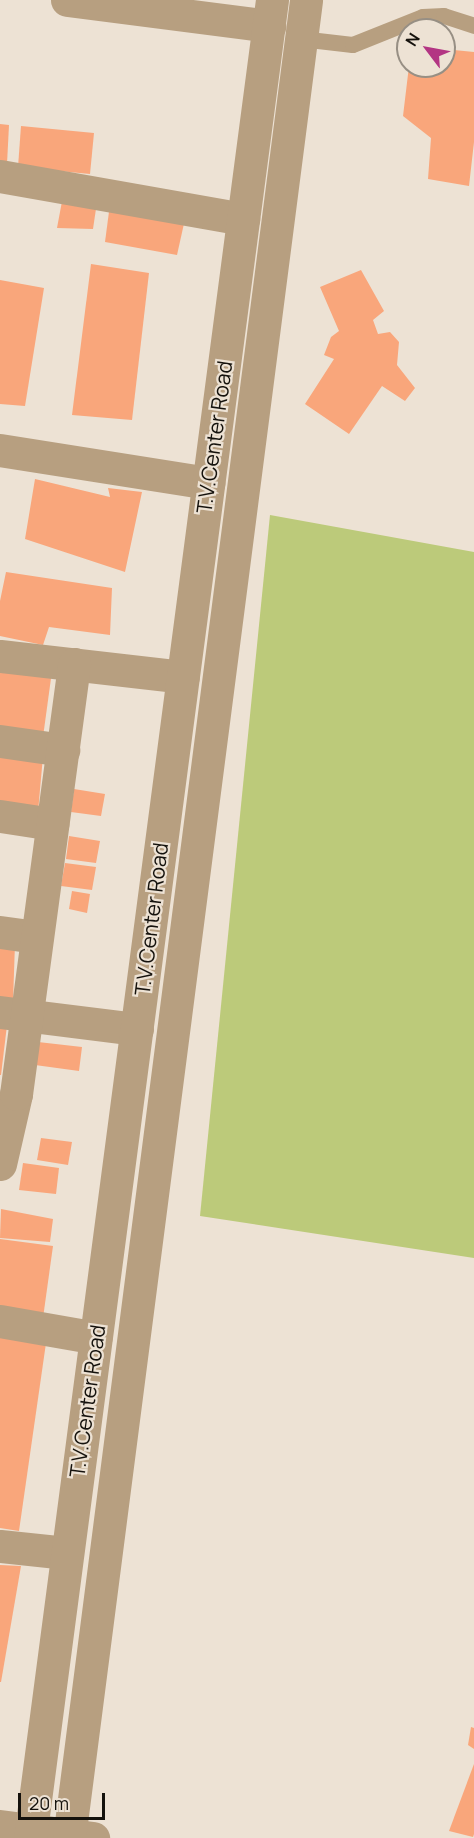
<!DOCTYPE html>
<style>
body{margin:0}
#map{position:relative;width:474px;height:1838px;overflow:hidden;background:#ede2d4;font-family:Manrope,sans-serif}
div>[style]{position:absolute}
.green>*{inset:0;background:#bcca7a}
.building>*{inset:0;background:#f9a67b}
.service>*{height:16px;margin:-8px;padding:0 8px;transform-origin:8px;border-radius:8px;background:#b79f80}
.minor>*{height:33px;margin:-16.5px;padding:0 16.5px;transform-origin:16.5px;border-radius:16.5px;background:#b79f80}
.tertiary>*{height:33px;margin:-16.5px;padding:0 16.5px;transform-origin:16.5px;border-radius:16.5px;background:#b79f80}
span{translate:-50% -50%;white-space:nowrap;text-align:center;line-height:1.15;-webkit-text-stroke:4.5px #ede2d4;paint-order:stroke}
.street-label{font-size:21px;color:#15120d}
.north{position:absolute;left:396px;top:18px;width:60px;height:60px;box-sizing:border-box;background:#ede2d4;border:2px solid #978f84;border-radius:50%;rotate:302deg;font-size:16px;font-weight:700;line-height:24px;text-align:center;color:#15120d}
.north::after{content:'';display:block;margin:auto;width:21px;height:27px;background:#b33583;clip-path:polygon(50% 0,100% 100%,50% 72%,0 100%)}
.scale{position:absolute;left:18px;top:1793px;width:87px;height:27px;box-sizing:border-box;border:3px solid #15120d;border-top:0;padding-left:8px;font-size:18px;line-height:21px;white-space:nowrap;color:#15120d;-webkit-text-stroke:4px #ede2d4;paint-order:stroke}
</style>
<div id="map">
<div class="green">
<i style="clip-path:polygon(270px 515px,474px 552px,474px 1258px,200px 1216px)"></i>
</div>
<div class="building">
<i style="clip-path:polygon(444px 49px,474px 52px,474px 142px,469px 186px,428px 179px,431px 138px,403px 116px,409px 66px,444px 66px)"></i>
<i style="clip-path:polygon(0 124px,9px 125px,7px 164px,0 163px)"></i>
<i style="clip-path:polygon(21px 126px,94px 133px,90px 174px,18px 167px)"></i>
<i style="clip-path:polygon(63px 196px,97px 202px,93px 229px,57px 228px)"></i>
<i style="clip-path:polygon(110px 204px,185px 219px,177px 255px,105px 242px)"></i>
<i style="clip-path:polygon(91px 264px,149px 273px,132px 420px,72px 415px)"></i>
<i style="clip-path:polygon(361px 270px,384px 311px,373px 320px,378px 334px,390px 332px,399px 342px,397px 365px,415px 388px,405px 401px,382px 386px,349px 434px,305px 404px,334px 359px,324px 355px,331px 337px,339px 331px,320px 287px)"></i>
<i style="clip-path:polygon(0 280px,44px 288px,25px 406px,0 404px)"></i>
<i style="clip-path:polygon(35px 479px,110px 497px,108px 488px,142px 492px,125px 572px,25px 539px)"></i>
<i style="clip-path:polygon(6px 572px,112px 588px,110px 635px,49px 627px,43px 645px,0 636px,0 601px)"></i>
<i style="clip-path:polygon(0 666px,52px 671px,43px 737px,0 730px)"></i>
<i style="clip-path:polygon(0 750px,43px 756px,38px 812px,0 804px)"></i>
<i style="clip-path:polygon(74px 789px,105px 794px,101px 816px,71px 812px)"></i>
<i style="clip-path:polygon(69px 836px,100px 841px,96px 863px,66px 859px)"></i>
<i style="clip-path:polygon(65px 863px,96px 867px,92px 890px,61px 886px)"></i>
<i style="clip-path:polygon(72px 891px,90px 894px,87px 913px,69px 909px)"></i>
<i style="clip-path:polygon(0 941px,15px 943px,13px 1002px,0 1000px)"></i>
<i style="clip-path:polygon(0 1016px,8px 1017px,1px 1075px,0 1075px)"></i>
<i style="clip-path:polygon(38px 1042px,82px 1047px,79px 1071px,35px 1065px)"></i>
<i style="clip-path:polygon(41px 1138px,72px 1142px,68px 1165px,37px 1160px)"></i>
<i style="clip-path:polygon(23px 1163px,59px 1168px,56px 1194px,19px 1190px)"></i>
<i style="clip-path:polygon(1px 1209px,53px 1219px,50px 1242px,0 1238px)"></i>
<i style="clip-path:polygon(0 1239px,53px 1246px,43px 1318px,0 1312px)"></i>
<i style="clip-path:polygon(0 1335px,46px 1343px,19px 1531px,0 1528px)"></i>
<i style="clip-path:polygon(0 1565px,21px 1566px,1px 1682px,0 1682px)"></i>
<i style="clip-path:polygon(471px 1727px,474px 1728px,474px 1749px,468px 1745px)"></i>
<i style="clip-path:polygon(474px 1764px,474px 1834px,473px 1837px,449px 1831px)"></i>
</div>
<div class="service">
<i style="left:301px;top:39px;width:52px;rotate:6.6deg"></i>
<i style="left:353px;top:45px;width:75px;rotate:-21.8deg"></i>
<i style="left:423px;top:17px;width:21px;rotate:-3deg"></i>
<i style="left:444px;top:16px;width:32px;rotate:18deg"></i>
</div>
<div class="minor">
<i style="left:67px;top:0;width:204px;rotate:7.3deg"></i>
<i style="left:0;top:176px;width:247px;rotate:10deg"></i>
<i style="left:0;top:450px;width:211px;rotate:9deg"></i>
<i style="left:0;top:656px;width:184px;rotate:6.5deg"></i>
<i style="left:0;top:741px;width:64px;rotate:8.1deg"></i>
<i style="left:0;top:816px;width:53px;rotate:8.7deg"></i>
<i style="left:0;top:932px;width:37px;rotate:8deg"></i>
<i style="left:0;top:1012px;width:138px;rotate:7.1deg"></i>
<i style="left:0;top:1164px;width:72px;rotate:-77.1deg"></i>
<i style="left:16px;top:1094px;width:434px;rotate:-82.3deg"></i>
<i style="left:0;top:1321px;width:97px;rotate:10deg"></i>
<i style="left:0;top:1546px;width:67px;rotate:6deg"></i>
<i style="left:0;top:1826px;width:94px;rotate:7.4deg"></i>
</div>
<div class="tertiary">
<i style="left:30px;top:1838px;width:1854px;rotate:-82.5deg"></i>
<i style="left:69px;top:1838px;width:1853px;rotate:-82.65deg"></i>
</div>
<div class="street-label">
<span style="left:214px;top:437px;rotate:-82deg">T.V.Center Road</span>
<span style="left:151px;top:919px;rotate:-83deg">T.V.Center Road</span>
<span style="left:87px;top:1401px;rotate:-82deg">T.V.Center Road</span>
</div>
<div class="north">N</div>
<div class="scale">20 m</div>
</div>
